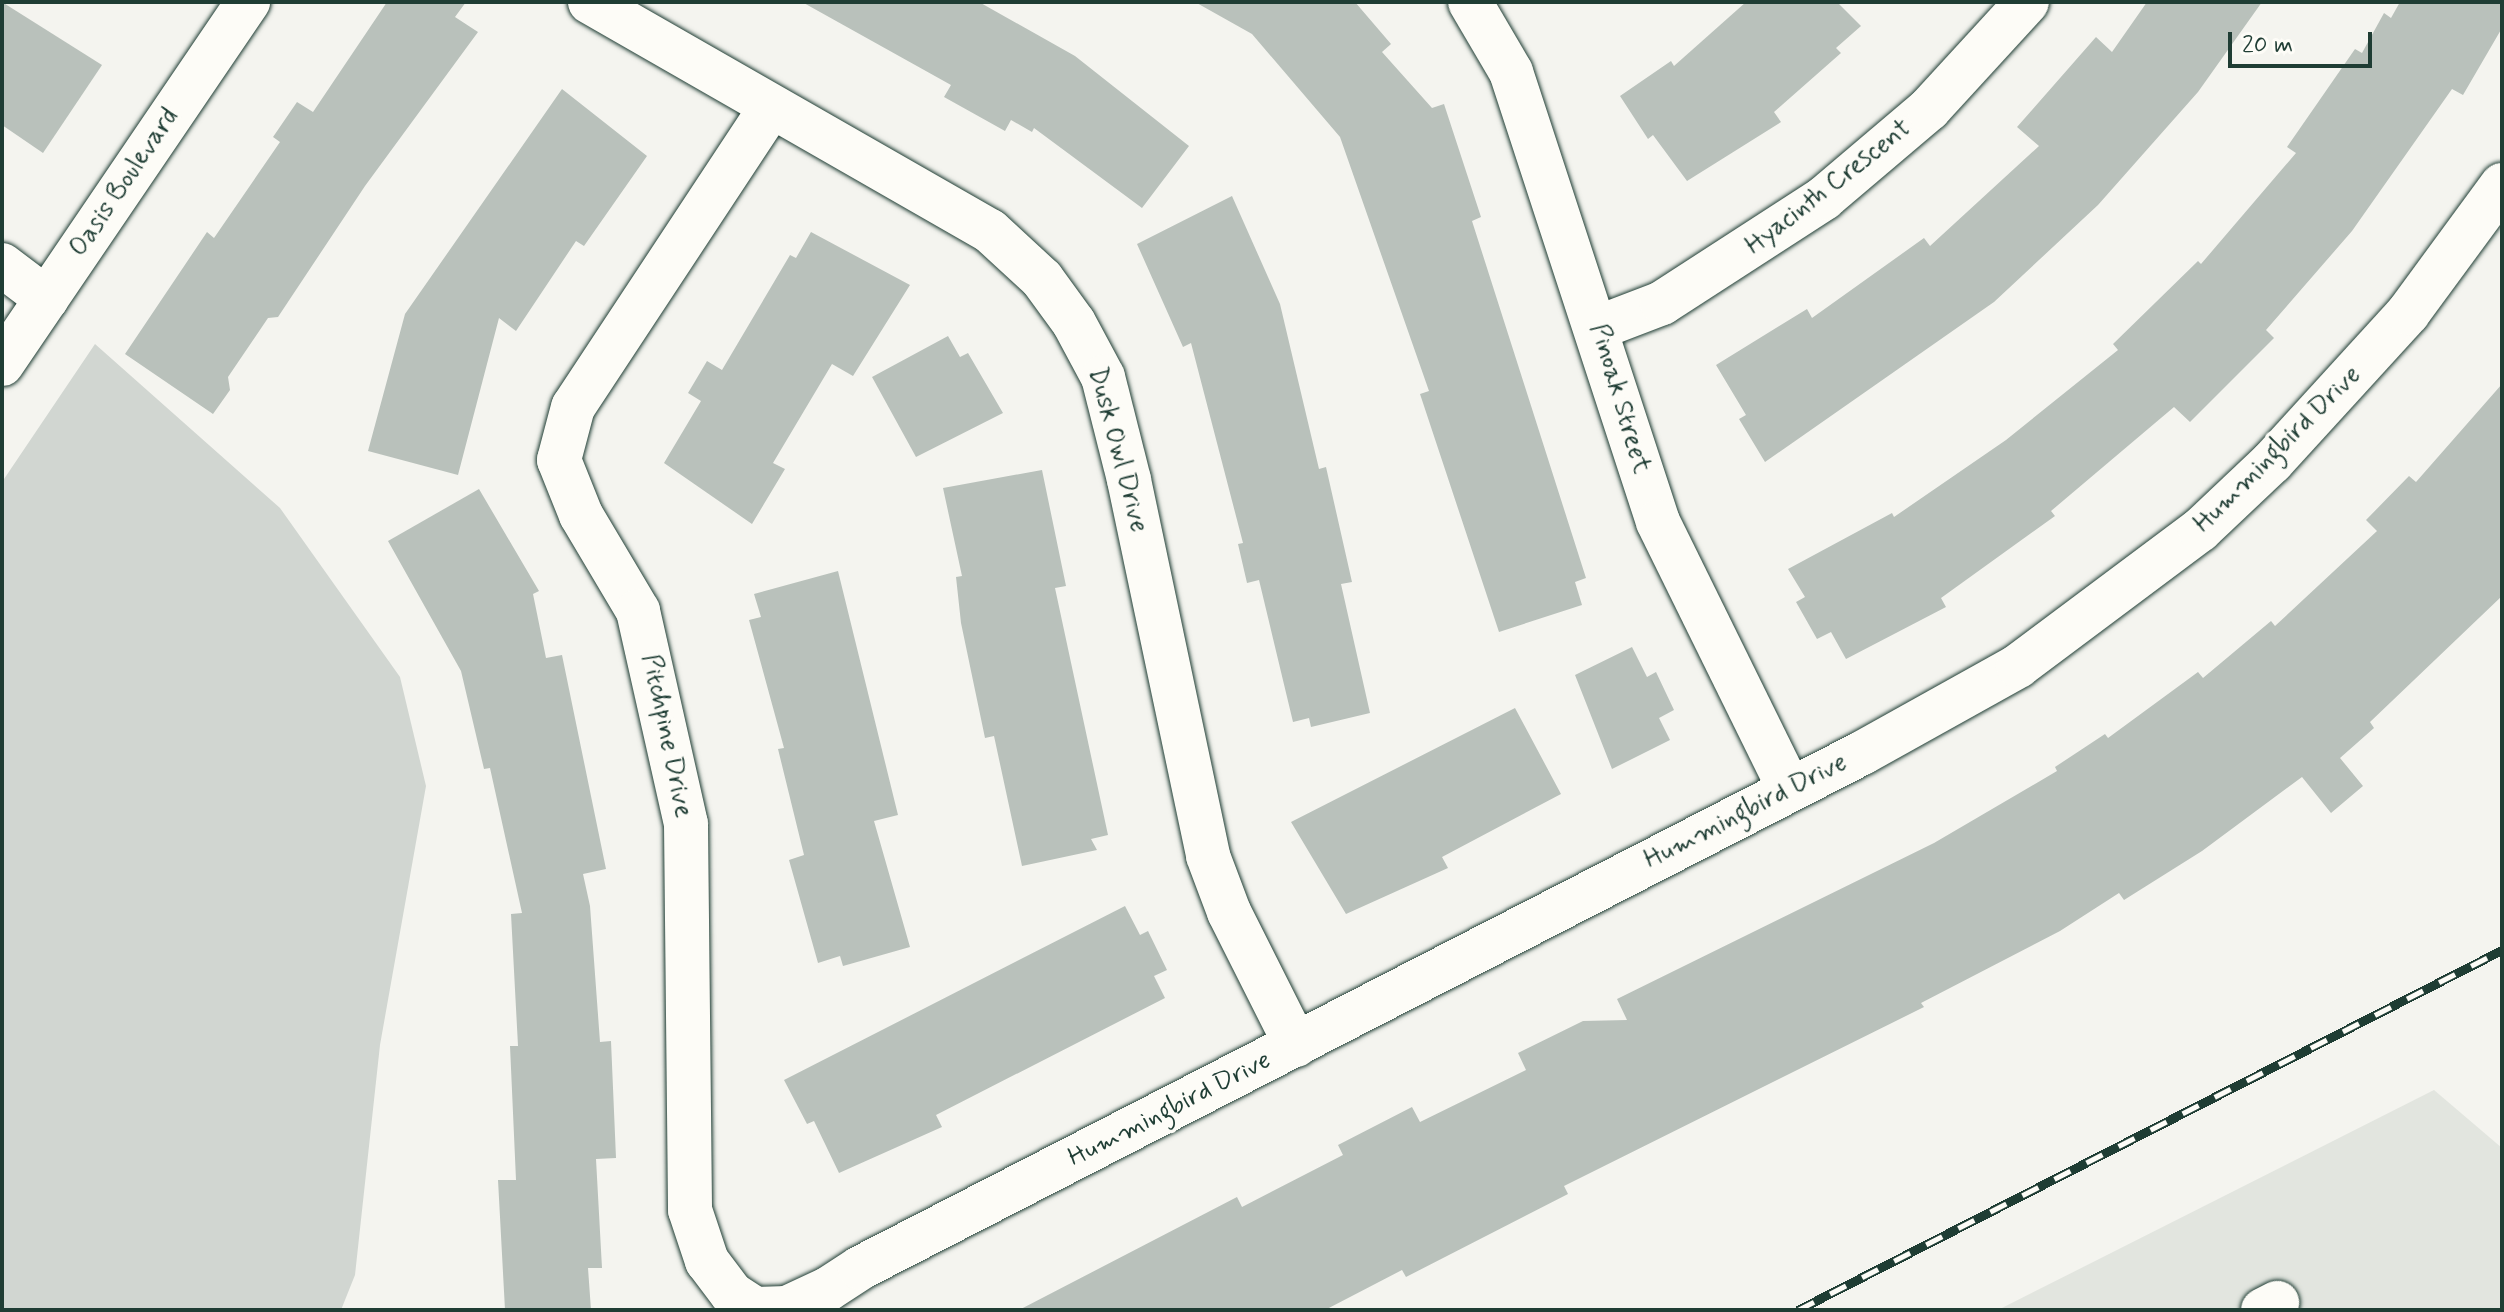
<!DOCTYPE html>
<style>
body{margin:0}
#map{position:relative;width:2504px;height:1312px;overflow:hidden;background:#f4f4ef;font-family:Mynerve,sans-serif}
div>[style]{position:absolute}
.built>*{inset:0;background:#e2e5df}
.green>*{inset:0;background:#d1d6d1}
.building>*{inset:0;background:#b9c1bb}
.roads{filter:drop-shadow(0 0 2px #1f3d34) drop-shadow(0 0 2px #1f3d34)}
.minor>*{height:44px;margin:-22px;padding:0 22px;transform-origin:22px;border-radius:22px;background:#fdfcf7}
.rail>*{height:9px;margin-top:-4.5px;transform-origin:0;background:repeating-linear-gradient(90deg,#fdfcf7 0 18px,#1f3d34 0 36px);box-sizing:border-box;border-block:2px solid #1f3d34}
span{translate:-50% -50%;white-space:nowrap;text-align:center;line-height:1.15;-webkit-text-stroke:7px #fdfcf7;paint-order:stroke}
.street-label{font-size:26px;color:#1f3d34}
.frame{position:absolute;inset:0;border:4px solid #1f3d34;pointer-events:none}
.scale{position:absolute;left:2228px;top:32px;width:144px;height:36px;box-sizing:border-box;border:4px solid #1f3d34;border-top:0;padding-left:10px;font-size:24px;line-height:28px;white-space:nowrap;color:#1f3d34;-webkit-text-stroke:6px #fdfcf7;paint-order:stroke}
</style>
<div id="map">
<div class="built">
<i style="clip-path:polygon(2434px 1090px,2502px 1148px,2502px 1310px,1998px 1310px)"></i>
</div>
<div class="green">
<i style="clip-path:polygon(95px 344px,280px 508px,400px 677px,426px 786px,380px 1045px,355px 1275px,341px 1310px,2px 1310px,2px 482px)"></i>
</div>
<div class="building">
<i style="clip-path:polygon(2px 2px,102px 65px,43px 153px,2px 125px)"></i>
<i style="clip-path:polygon(387px 2px,466px 2px,455px 17px,478px 32px,365px 186px,278px 317px,268px 318px,228px 377px,230px 390px,213px 414px,125px 354px,207px 232px,214px 238px,280px 142px,273px 137px,297px 102px,313px 112px)"></i>
<i style="clip-path:polygon(802px 2px,979px 2px,1075px 56px,1189px 146px,1142px 208px,1034px 128px,1032px 132px,1011px 120px,1005px 131px,944px 97px,951px 85px)"></i>
<i style="clip-path:polygon(1195px 2px,1355px 2px,1391px 44px,1382px 52px,1432px 108px,1444px 104px,1481px 217px,1472px 221px,1586px 578px,1575px 582px,1582px 605px,1499px 632px,1420px 394px,1429px 391px,1340px 137px,1252px 34px)"></i>
<i style="clip-path:polygon(1746px 2px,1837px 2px,1861px 26px,1836px 48px,1841px 53px,1774px 112px,1781px 122px,1687px 181px,1653px 135px,1648px 139px,1620px 96px,1671px 61px,1674px 66px)"></i>
<i style="clip-path:polygon(2147px 2px,2262px 2px,2198px 92px,2098px 205px,1994px 302px,1765px 462px,1739px 419px,1746px 415px,1716px 365px,1807px 309px,1812px 318px,1924px 238px,1930px 246px,2039px 146px,2017px 127px,2096px 37px,2112px 52px)"></i>
<i style="clip-path:polygon(2400px 2px,2502px 2px,2502px 28px,2463px 95px,2452px 89px,2352px 231px,2266px 330px,2274px 338px,2190px 422px,2174px 407px,2051px 511px,2055px 516px,1941px 598px,1946px 607px,1846px 659px,1831px 632px,1817px 639px,1796px 602px,1805px 597px,1788px 569px,1892px 513px,1894px 517px,2006px 440px,2118px 350px,2113px 344px,2198px 261px,2201px 264px,2296px 153px,2287px 147px,2355px 49px,2362px 53px,2384px 13px,2391px 18px)"></i>
<i style="clip-path:polygon(562px 89px,647px 156px,584px 246px,576px 241px,516px 331px,499px 318px,458px 475px,368px 451px,405px 314px)"></i>
<i style="clip-path:polygon(1232px 196px,1280px 304px,1319px 469px,1326px 467px,1352px 582px,1341px 584px,1370px 713px,1311px 727px,1309px 718px,1293px 722px,1259px 580px,1247px 583px,1238px 544px,1243px 543px,1191px 343px,1183px 347px,1137px 244px)"></i>
<i style="clip-path:polygon(811px 232px,910px 285px,853px 376px,832px 364px,773px 463px,785px 469px,752px 524px,664px 463px,701px 401px,688px 393px,707px 361px,722px 370px,790px 255px,796px 258px)"></i>
<i style="clip-path:polygon(948px 336px,960px 357px,968px 353px,1003px 413px,916px 457px,872px 377px)"></i>
<i style="clip-path:polygon(2502px 384px,2502px 596px,2370px 722px,2374px 728px,2340px 758px,2363px 786px,2331px 813px,2302px 777px,2202px 851px,2124px 900px,2119px 893px,2060px 931px,1921px 1003px,1924px 1007px,1564px 1186px,1568px 1194px,1406px 1277px,1402px 1270px,1325px 1310px,1019px 1310px,1237px 1197px,1242px 1207px,1343px 1155px,1338px 1145px,1412px 1107px,1420px 1122px,1526px 1070px,1518px 1053px,1583px 1021px,1627px 1020px,1617px 999px,1934px 843px,2057px 771px,2055px 767px,2105px 734px,2108px 738px,2198px 672px,2203px 678px,2271px 621px,2275px 626px,2377px 531px,2366px 520px,2409px 476px,2416px 482px)"></i>
<i style="clip-path:polygon(1042px 470px,1066px 586px,1055px 588px,1108px 835px,1091px 839px,1097px 850px,1022px 866px,994px 736px,985px 738px,961px 623px,956px 577px,962px 576px,943px 488px)"></i>
<i style="clip-path:polygon(479px 489px,539px 591px,533px 594px,546px 658px,562px 655px,606px 869px,583px 874px,590px 906px,600px 1042px,611px 1041px,616px 1158px,596px 1159px,602px 1268px,588px 1268px,591px 1310px,505px 1310px,498px 1180px,516px 1180px,510px 1046px,518px 1046px,511px 914px,522px 913px,490px 768px,484px 769px,461px 671px,388px 541px)"></i>
<i style="clip-path:polygon(838px 571px,898px 815px,874px 821px,910px 947px,843px 966px,840px 956px,818px 963px,789px 860px,804px 855px,778px 749px,784px 748px,749px 620px,761px 617px,754px 594px)"></i>
<i style="clip-path:polygon(1632px 647px,1647px 677px,1656px 672px,1674px 710px,1659px 718px,1670px 740px,1612px 769px,1575px 675px)"></i>
<i style="clip-path:polygon(1515px 708px,1561px 794px,1442px 857px,1448px 868px,1346px 914px,1291px 822px)"></i>
<i style="clip-path:polygon(1125px 906px,1140px 935px,1148px 931px,1167px 970px,1154px 976px,1165px 998px,936px 1115px,942px 1127px,839px 1173px,814px 1121px,807px 1124px,784px 1080px)"></i>
</div>
<div class="roads">
<div class="minor">
<i style="left:590px;top:2px;width:461px;rotate:29.8deg"></i>
<i style="left:990px;top:231px;width:71px;rotate:42.7deg"></i>
<i style="left:1042px;top:279px;width:54px;rotate:54deg"></i>
<i style="left:1074px;top:323px;width:61px;rotate:61.8deg"></i>
<i style="left:1103px;top:377px;width:106px;rotate:75.8deg"></i>
<i style="left:1129px;top:480px;width:384px;rotate:78.1deg"></i>
<i style="left:1208px;top:856px;width:60px;rotate:69.4deg"></i>
<i style="left:1229px;top:912px;width:149px;rotate:63.3deg"></i>
<i style="left:1470px;top:2px;width:81px;rotate:59.6deg"></i>
<i style="left:1511px;top:72px;width:473px;rotate:71.9deg"></i>
<i style="left:1658px;top:522px;width:297px;rotate:63.8deg"></i>
<i style="left:771px;top:107px;width:359px;rotate:123.4deg"></i>
<i style="left:573px;top:407px;width:55px;rotate:104.8deg"></i>
<i style="left:559px;top:460px;width:59px;rotate:68.2deg"></i>
<i style="left:581px;top:515px;width:112px;rotate:59.3deg"></i>
<i style="left:638px;top:611px;width:218px;rotate:77.3deg"></i>
<i style="left:686px;top:824px;width:386px;rotate:89.4deg"></i>
<i style="left:690px;top:1210px;width:54px;rotate:71.6deg"></i>
<i style="left:707px;top:1261px;width:41px;rotate:52.9deg"></i>
<i style="left:732px;top:1294px;width:27px;rotate:33deg"></i>
<i style="left:755px;top:1309px;width:32px;rotate:-2deg"></i>
<i style="left:787px;top:1308px;width:45px;rotate:-24.9deg"></i>
<i style="left:828px;top:1289px;width:38px;rotate:-33deg"></i>
<i style="left:860px;top:1268px;width:1127px;rotate:-27.2deg"></i>
<i style="left:1862px;top:753px;width:179px;rotate:-29.1deg"></i>
<i style="left:2018px;top:666px;width:227px;rotate:-36.8deg"></i>
<i style="left:2200px;top:530px;width:99px;rotate:-43.4deg"></i>
<i style="left:2272px;top:462px;width:202px;rotate:-47.6deg"></i>
<i style="left:2408px;top:313px;width:159px;rotate:-53.7deg"></i>
<i style="left:2px;top:265px;width:56px;rotate:37.1deg"></i>
<i style="left:1597px;top:328px;width:70px;rotate:-21deg"></i>
<i style="left:1662px;top:303px;width:193px;rotate:-32.9deg"></i>
<i style="left:1824px;top:198px;width:138px;rotate:-40.3deg"></i>
<i style="left:1929px;top:109px;width:145px;rotate:-47.5deg"></i>
<i style="left:2px;top:364px;width:438px;rotate:-55.8deg"></i>
<i style="left:2263px;top:1310px;width:16px;rotate:-27deg"></i>
</div>
</div>
<div class="rail">
<i style="left:1798px;top:1310px;width:791px;rotate:-27.08deg"></i>
</div>
<div class="street-label">
<span style="left:125px;top:183px;rotate:-56deg">Oasis Boulevard</span>
<span style="left:1829px;top:188px;rotate:-38deg">Hyacinth Crescent</span>
<span style="left:1619px;top:399px;rotate:73deg">Pinoak Street</span>
<span style="left:1117px;top:450px;rotate:75deg">Dusk Owl Drive</span>
<span style="left:2278px;top:450px;rotate:-45deg">Hummingbird Drive</span>
<span style="left:666px;top:736px;rotate:78deg">Pitchpine Drive</span>
<span style="left:1746px;top:812px;rotate:-27deg">Hummingbird Drive</span>
<span style="left:1170px;top:1110px;rotate:-27deg">Hummingbird Drive</span>
</div>
<div class="frame"></div>
<div class="scale">20 m</div>
</div>
